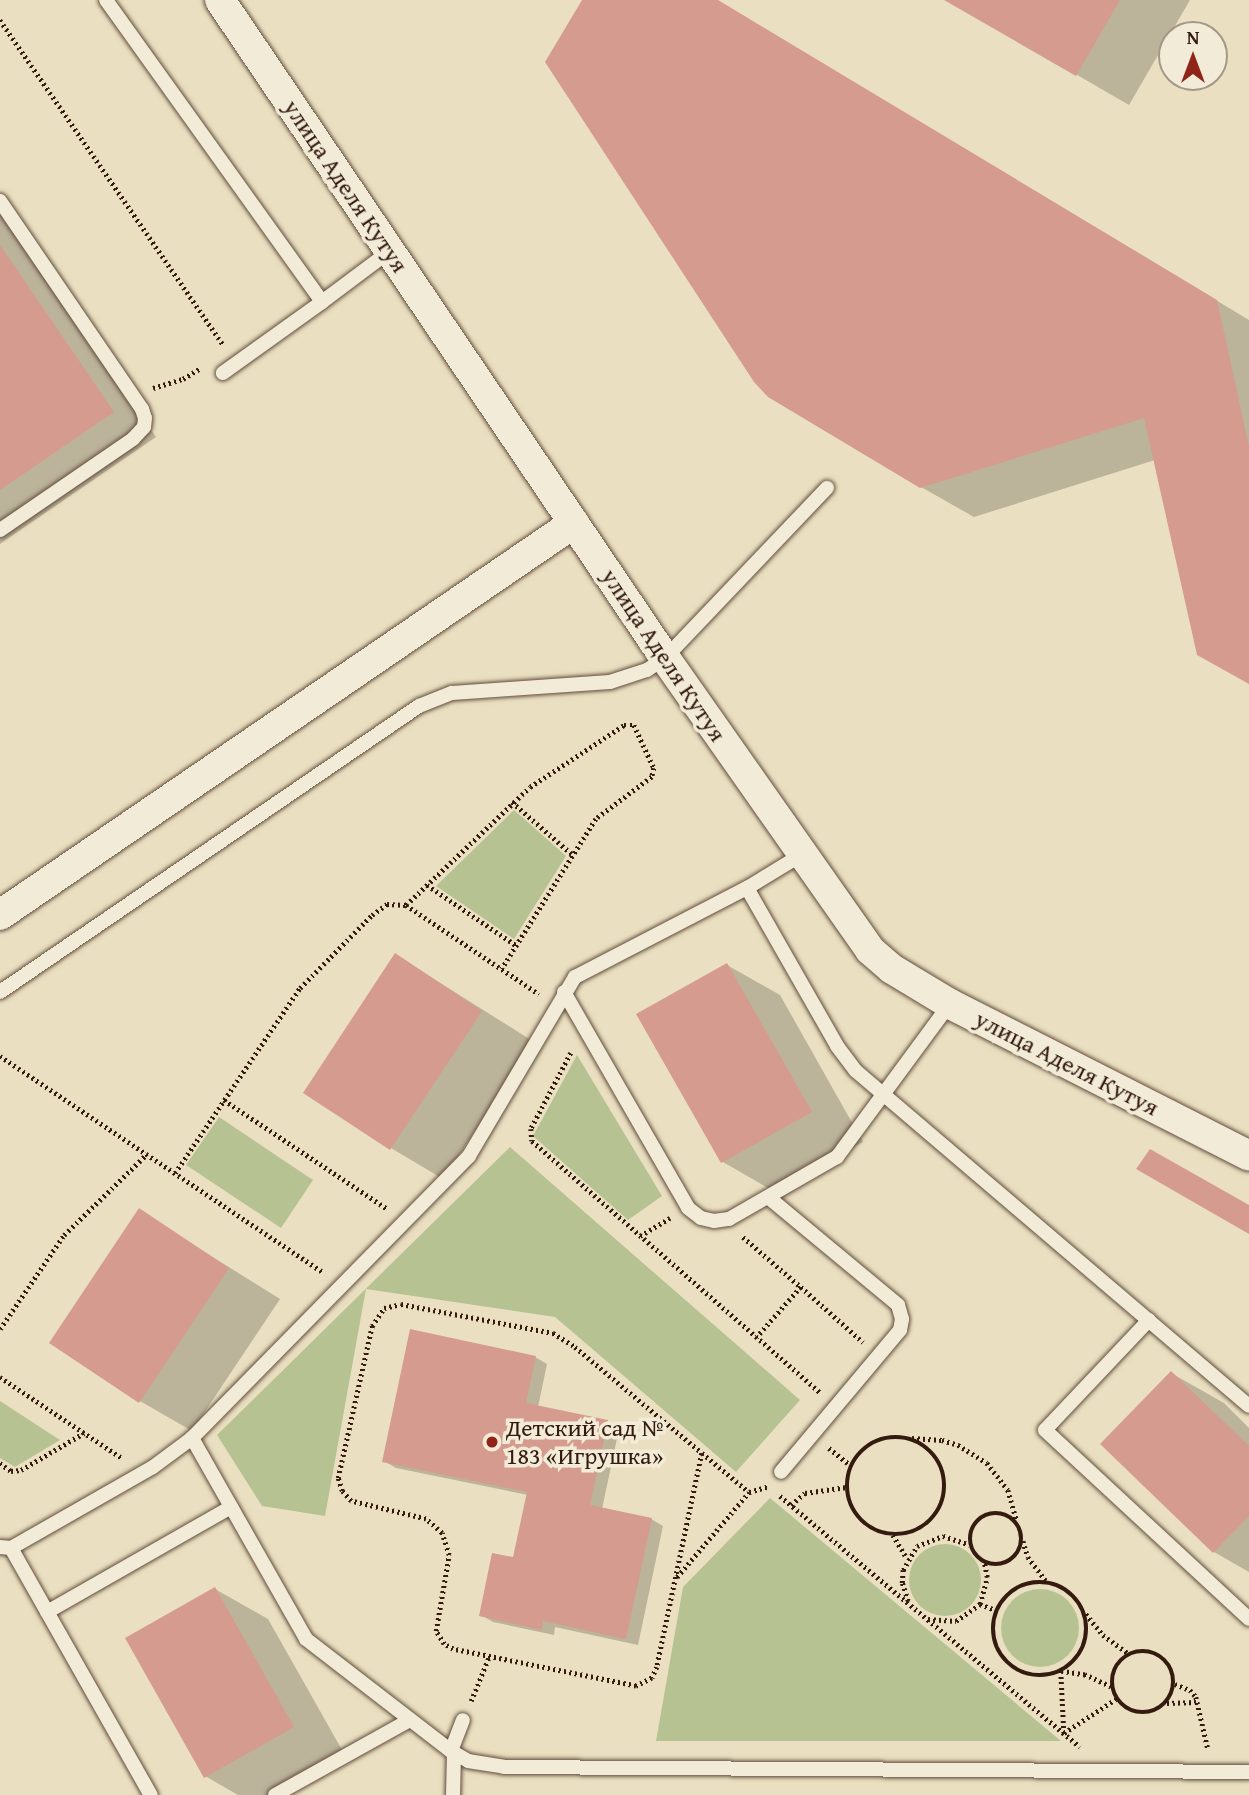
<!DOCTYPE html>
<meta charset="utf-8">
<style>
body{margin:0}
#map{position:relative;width:1249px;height:1795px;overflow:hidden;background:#eae0c1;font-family:"Gentium Book Plus",serif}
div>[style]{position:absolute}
.green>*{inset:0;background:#b7c293}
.round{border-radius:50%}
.shadow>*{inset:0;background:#0003}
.building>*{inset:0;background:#d59b8e}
.path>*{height:4.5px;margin-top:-2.25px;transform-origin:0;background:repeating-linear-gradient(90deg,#341a0f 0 2px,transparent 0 5.5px)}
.path>.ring{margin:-2.25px;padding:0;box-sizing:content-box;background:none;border:4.5px solid #341a0f;border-radius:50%}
.roads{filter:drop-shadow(0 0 2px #624c3c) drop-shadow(0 0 2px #624c3c)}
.lane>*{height:14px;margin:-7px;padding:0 7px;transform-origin:7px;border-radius:7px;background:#f1ebd7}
.street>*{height:30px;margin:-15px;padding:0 15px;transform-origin:15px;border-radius:15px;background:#f1ebd7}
.dots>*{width:19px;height:19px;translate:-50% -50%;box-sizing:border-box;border:4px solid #f1ebd7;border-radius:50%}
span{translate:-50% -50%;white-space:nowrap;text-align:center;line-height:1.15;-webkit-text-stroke:7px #f1ebd7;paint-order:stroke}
.street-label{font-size:24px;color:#341a0f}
.poi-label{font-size:24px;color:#341a0f}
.left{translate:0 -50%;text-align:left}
.north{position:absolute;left:1158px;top:21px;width:70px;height:70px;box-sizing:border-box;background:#f1ebd7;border:2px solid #a59787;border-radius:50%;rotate:0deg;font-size:19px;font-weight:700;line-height:28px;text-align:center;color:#341a0f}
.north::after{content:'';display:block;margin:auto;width:24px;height:32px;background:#8f2418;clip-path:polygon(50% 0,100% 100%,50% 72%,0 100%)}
</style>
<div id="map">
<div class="green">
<i style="clip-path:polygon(514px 810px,566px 856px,514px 939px,436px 886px)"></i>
<i style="clip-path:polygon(577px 1055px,662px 1196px,628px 1220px,533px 1136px)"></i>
<i style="clip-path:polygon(219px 1117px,313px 1180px,281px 1228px,186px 1165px)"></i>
<i style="clip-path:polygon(510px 1147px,800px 1400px,736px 1472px,555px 1317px,366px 1289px,325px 1516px,262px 1506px,217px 1435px)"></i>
<i style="clip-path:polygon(0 1401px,60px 1440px,15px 1467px,0 1458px)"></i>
<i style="clip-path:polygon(770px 1498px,1061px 1741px,656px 1741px,683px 1587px)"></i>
<i class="round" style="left:909px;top:1544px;width:72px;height:72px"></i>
<i class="round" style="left:1001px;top:1589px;width:78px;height:78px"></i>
</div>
<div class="shadow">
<i style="clip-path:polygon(584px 0,717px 0,1249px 320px,1249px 683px,1155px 460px,974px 517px,921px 487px)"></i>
<i style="clip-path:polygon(948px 0,1190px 0,1129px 105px)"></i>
<i style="clip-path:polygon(0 209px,156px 437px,0 544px)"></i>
<i style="clip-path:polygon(396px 955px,534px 1042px,443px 1179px,391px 1148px)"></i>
<i style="clip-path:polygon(727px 965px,780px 995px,863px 1142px,775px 1192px,723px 1162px)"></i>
<i style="clip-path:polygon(139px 1211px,280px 1299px,192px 1431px,140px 1401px)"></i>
<i style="clip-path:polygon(535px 1357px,547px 1364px,538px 1407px,607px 1422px,619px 1429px,602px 1509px,651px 1519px,663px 1526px,638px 1645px,555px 1627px,554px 1635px,493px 1622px,481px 1615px,514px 1559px,528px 1495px,396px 1468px,384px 1461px)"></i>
<i style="clip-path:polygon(1171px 1373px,1224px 1403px,1249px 1428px,1249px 1572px,1214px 1552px,1102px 1444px)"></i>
<i style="clip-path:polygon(215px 1589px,268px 1619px,346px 1757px,278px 1795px,238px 1795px,205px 1776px)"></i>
</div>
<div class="building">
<i style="clip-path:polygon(582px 0,718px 0,1217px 300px,1249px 447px,1249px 684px,1197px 655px,1144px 418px,920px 488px,768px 397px,754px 382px,545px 62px)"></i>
<i style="clip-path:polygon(944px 0,1120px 0,1076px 76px)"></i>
<i style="clip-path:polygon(0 245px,114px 412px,0 490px)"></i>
<i style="clip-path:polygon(395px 953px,482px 1011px,390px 1150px,303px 1093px)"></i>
<i style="clip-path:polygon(727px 963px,812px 1112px,721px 1163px,636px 1014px)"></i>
<i style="clip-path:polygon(1150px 1149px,1249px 1205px,1249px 1234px,1136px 1169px)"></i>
<i style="clip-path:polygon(139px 1208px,229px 1268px,139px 1403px,49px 1343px)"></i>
<i style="clip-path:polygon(410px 1329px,536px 1356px,526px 1403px,608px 1420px,590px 1505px,652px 1518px,626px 1639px,543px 1621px,542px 1630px,479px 1616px,492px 1553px,513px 1557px,527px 1492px,382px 1462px)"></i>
<i style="clip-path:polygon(1171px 1371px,1249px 1446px,1249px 1516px,1213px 1553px,1100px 1444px)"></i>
<i style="clip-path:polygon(215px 1587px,294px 1727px,204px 1778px,125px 1638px)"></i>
</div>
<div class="path">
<i style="left:0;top:20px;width:394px;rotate:55.5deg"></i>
<i style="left:153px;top:388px;width:31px;rotate:-17deg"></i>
<i style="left:183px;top:379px;width:19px;rotate:-32deg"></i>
<i style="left:512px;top:802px;width:81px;rotate:41deg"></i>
<i style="left:427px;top:885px;width:109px;rotate:34.1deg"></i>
<i style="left:406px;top:905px;width:171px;rotate:-43.6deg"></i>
<i style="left:530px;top:787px;width:113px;rotate:-33.4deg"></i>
<i style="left:624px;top:725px;width:10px"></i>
<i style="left:634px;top:725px;width:47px;rotate:65.1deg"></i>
<i style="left:654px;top:768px;width:9px;rotate:103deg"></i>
<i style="left:652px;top:777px;width:70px;rotate:143.1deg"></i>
<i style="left:596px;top:819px;width:177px;rotate:122.1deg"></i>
<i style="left:571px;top:1053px;width:86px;rotate:117.8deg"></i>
<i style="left:531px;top:1129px;width:12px;rotate:85deg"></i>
<i style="left:532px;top:1141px;width:382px;rotate:41.1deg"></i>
<i style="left:0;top:1056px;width:390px;rotate:33.8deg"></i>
<i style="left:224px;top:1100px;width:195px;rotate:33.7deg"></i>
<i style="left:175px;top:1173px;width:223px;rotate:-56deg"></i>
<i style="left:300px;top:988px;width:103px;rotate:-45.4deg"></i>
<i style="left:372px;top:915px;width:19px;rotate:-36deg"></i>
<i style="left:387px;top:904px;width:19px;rotate:3deg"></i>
<i style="left:406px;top:905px;width:160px;rotate:33.8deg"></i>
<i style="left:640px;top:1236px;width:35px;rotate:-31deg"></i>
<i style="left:743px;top:1237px;width:77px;rotate:40.8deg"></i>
<i style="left:801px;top:1287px;width:67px;rotate:131.3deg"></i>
<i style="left:801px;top:1287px;width:83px;rotate:41.6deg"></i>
<i style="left:0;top:1329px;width:114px;rotate:-55.8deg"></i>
<i style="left:64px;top:1235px;width:116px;rotate:-44.3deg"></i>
<i style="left:0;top:1377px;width:146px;rotate:33.6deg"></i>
<i class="ring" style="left:847px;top:1437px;width:93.5px;height:93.5px"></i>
<i style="left:912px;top:1438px;width:30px;rotate:4deg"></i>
<i style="left:942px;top:1440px;width:17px;rotate:17deg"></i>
<i style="left:958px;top:1445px;width:34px;rotate:32deg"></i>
<i style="left:987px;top:1463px;width:34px;rotate:52deg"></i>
<i style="left:1008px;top:1490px;width:33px;rotate:74deg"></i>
<i style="left:829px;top:1448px;width:28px;rotate:39deg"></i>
<i style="left:702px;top:1453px;width:219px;rotate:101.9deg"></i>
<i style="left:657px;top:1667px;width:12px;rotate:114deg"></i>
<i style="left:652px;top:1678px;width:18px;rotate:153deg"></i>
<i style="left:636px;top:1686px;width:187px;rotate:-168.6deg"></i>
<i style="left:453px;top:1649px;width:10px;rotate:-151deg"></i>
<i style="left:444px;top:1644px;width:15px;rotate:-122deg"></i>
<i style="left:436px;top:1631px;width:77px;rotate:-80.3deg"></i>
<i style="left:449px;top:1555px;width:23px;rotate:-108deg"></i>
<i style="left:442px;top:1533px;width:21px;rotate:-139deg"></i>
<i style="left:426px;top:1519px;width:77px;rotate:-166.5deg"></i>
<i style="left:351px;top:1501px;width:13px;rotate:-132deg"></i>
<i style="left:342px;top:1491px;width:14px;rotate:-107deg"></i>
<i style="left:338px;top:1478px;width:156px;rotate:-77.4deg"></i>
<i style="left:372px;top:1326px;width:22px;rotate:-56deg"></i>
<i style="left:384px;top:1308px;width:17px;rotate:-13deg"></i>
<i style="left:401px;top:1304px;width:155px;rotate:10.8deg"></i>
<i style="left:553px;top:1333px;width:26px;rotate:32deg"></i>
<i style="left:575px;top:1347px;width:165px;rotate:39.8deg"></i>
<i style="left:702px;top:1453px;width:61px;rotate:39.7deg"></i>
<i style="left:749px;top:1492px;width:19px;rotate:-16deg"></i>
<i style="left:0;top:1463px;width:14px;rotate:36deg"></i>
<i style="left:11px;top:1471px;width:10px;rotate:-6deg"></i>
<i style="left:21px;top:1470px;width:73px;rotate:-30.4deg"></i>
<i style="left:780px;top:1496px;width:391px;rotate:39.9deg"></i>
<i style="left:791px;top:1505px;width:18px;rotate:-41deg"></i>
<i style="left:805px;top:1493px;width:42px;rotate:-8.1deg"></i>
<i class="ring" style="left:970px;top:1513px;width:47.5px;height:47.5px"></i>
<i style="left:893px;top:1535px;width:27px;rotate:59deg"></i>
<i style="left:1023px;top:1541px;width:17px;rotate:73deg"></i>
<i style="left:1028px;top:1557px;width:30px;rotate:53deg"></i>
<i style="left:677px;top:1577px;width:111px;rotate:-49.7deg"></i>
<i class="ring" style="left:993px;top:1582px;width:89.5px;height:89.5px"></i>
<i style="left:908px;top:1601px;width:19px;rotate:-108deg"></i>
<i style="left:902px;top:1583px;width:13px;rotate:-86deg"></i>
<i style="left:903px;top:1570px;width:28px;rotate:-60deg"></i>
<i style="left:917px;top:1546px;width:28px;rotate:-21deg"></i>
<i style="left:943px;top:1536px;width:28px;rotate:18deg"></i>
<i style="left:980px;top:1604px;width:17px;rotate:21deg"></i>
<i style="left:1086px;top:1614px;width:27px;rotate:51deg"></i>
<i style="left:1103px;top:1635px;width:32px;rotate:36deg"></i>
<i style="left:928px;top:1619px;width:28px;rotate:4deg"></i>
<i style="left:956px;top:1621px;width:29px;rotate:-35deg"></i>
<i style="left:980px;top:1604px;width:28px;rotate:-75deg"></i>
<i style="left:987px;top:1577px;width:15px;rotate:-101deg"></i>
<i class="ring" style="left:1112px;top:1651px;width:57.5px;height:57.5px"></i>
<i style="left:1175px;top:1684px;width:16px;rotate:22deg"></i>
<i style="left:1190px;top:1690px;width:9px;rotate:49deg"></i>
<i style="left:1196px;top:1697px;width:53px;rotate:77deg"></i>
<i style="left:1111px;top:1687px;width:29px;rotate:-155deg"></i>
<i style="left:1085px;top:1675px;width:24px;rotate:-171deg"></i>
<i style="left:1061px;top:1671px;width:62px;rotate:87.2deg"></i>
<i style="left:1064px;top:1733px;width:62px;rotate:-33.2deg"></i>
<i style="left:471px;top:1701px;width:48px;rotate:-67.8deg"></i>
<i style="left:1167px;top:1703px;width:31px;rotate:-2deg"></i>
</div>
<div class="roads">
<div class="lane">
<i style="left:106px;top:0;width:371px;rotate:54.4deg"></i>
<i style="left:322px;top:302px;width:122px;rotate:144.4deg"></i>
<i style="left:0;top:201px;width:252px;rotate:55.7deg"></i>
<i style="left:142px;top:409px;width:9px;rotate:72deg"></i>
<i style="left:145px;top:418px;width:9px;rotate:96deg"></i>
<i style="left:144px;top:427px;width:16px;rotate:133deg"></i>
<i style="left:133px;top:439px;width:161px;rotate:145.6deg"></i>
<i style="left:322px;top:302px;width:85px;rotate:-36.9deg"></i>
<i style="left:747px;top:888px;width:182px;rotate:60.3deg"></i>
<i style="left:837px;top:1046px;width:31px;rotate:53deg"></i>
<i style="left:856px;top:1071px;width:516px;rotate:40.44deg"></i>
<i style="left:0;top:992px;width:507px;rotate:-34.32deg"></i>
<i style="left:419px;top:706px;width:35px;rotate:-22deg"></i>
<i style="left:452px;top:693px;width:158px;rotate:-4deg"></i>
<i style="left:610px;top:682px;width:39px;rotate:-18deg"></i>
<i style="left:647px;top:670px;width:22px;rotate:-34deg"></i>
<i style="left:665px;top:658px;width:235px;rotate:-46.4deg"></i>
<i style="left:564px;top:992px;width:249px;rotate:60.1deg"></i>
<i style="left:688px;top:1208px;width:16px;rotate:38deg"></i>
<i style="left:701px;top:1218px;width:13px;rotate:13deg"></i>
<i style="left:714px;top:1221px;width:15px;rotate:-8deg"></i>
<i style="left:729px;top:1219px;width:125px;rotate:-29.9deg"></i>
<i style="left:837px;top:1157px;width:190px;rotate:-53.6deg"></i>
<i style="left:768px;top:1197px;width:169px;rotate:39.7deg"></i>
<i style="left:898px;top:1305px;width:15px;rotate:74deg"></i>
<i style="left:902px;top:1319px;width:11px;rotate:100deg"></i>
<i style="left:900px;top:1330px;width:185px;rotate:130deg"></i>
<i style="left:1149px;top:1320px;width:151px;rotate:133.4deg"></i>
<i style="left:1045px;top:1430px;width:278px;rotate:42.8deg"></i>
<i style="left:192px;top:1438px;width:231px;rotate:60.4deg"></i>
<i style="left:306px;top:1639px;width:183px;rotate:37.7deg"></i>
<i style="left:451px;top:1751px;width:20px;rotate:30deg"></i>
<i style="left:468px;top:1761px;width:36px;rotate:9deg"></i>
<i style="left:504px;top:1767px;width:745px;rotate:0.38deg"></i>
<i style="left:0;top:1547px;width:11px;rotate:5deg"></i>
<i style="left:11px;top:1548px;width:163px;rotate:-29.7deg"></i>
<i style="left:153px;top:1467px;width:49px;rotate:-36.6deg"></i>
<i style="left:192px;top:1438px;width:395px;rotate:-45.5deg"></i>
<i style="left:469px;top:1156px;width:208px;rotate:-59.4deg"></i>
<i style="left:575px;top:977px;width:194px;rotate:-27.4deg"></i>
<i style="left:747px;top:888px;width:63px;rotate:-31.4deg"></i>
<i style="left:11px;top:1548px;width:284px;rotate:60.5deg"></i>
<i style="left:47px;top:1612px;width:212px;rotate:-29.7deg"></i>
<i style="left:451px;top:1751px;width:33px;rotate:-69deg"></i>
<i style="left:275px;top:1795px;width:154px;rotate:-29.1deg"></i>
<i style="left:453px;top:1795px;width:42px;rotate:-88.6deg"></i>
</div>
<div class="street">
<i style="left:220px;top:0;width:794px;rotate:55.93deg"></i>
<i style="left:665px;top:658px;width:357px;rotate:54.9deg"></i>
<i style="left:870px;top:950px;width:29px;rotate:41deg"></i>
<i style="left:892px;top:969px;width:68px;rotate:31.1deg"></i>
<i style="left:950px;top:1004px;width:335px;rotate:26.9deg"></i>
<i style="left:0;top:915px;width:695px;rotate:-34.33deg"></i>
</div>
</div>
<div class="dots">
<i style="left:492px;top:1442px;background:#8f2418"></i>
</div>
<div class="street-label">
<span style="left:346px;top:186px;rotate:56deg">улица Аделя Кутуя</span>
<span style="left:664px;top:655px;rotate:56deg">улица Аделя Кутуя</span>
<span style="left:1067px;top:1063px;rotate:27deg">улица Аделя Кутуя</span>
</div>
<div class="poi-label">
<span class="left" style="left:506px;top:1442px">Детский сад №<br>183 «Игрушка»</span>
</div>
<div class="north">N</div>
</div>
